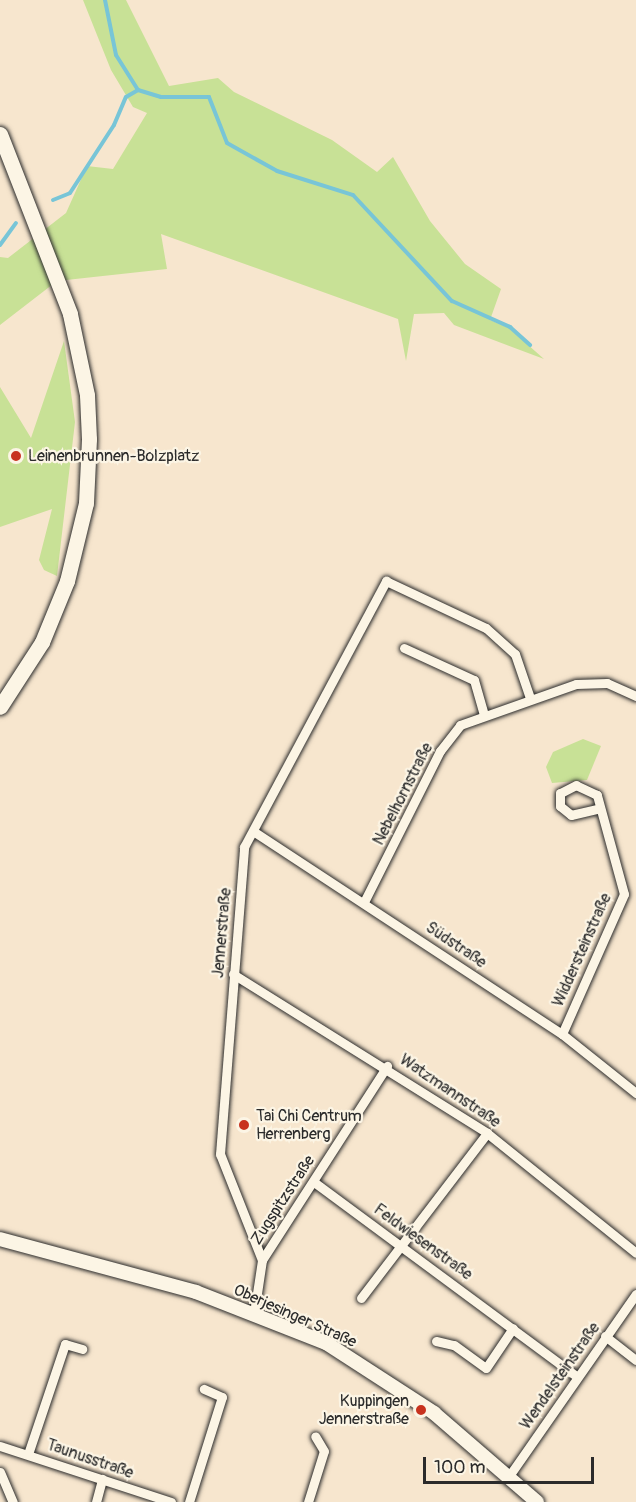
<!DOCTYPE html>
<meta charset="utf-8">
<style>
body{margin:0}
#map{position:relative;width:636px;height:1502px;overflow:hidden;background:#f7e6ce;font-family:Pangolin,sans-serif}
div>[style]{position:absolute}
.green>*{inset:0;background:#c8e196}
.stream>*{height:4px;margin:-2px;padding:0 2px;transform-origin:2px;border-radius:2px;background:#78c5d7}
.roads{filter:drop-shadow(0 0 2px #2b2b2b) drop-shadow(0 0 2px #2b2b2b)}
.street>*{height:9px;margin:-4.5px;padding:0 4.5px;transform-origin:4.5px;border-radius:4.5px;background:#fcf5e5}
.secondary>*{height:14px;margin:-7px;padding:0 7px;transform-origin:7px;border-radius:7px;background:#fcf5e5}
.primary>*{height:15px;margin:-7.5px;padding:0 7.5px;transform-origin:7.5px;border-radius:7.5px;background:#fcf5e5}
.dots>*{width:16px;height:16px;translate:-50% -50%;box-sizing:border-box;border:3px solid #fcf5e5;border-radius:50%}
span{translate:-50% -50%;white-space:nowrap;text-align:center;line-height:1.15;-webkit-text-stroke:4.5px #fcf5e5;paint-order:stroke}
.poi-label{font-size:16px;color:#2b2b2b}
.left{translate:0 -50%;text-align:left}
.right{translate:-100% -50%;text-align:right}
.street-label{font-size:16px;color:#2b2b2b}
.scale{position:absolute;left:423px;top:1457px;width:171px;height:27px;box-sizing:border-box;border:3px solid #2b2b2b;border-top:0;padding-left:8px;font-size:18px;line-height:21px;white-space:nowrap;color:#2b2b2b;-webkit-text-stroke:4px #fcf5e5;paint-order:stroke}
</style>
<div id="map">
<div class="green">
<i style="clip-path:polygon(83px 0,126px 0,169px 86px,218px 78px,234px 92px,332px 140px,377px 172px,393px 157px,430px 221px,465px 264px,501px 289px,490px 320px,509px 328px,544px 359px,454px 325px,444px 313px,414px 314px,406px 361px,398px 319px,161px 234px,167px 269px,57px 281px,0 325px,0 257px,8px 258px,66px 213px,87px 166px,113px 169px,147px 113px,133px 107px,111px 70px)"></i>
<i style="clip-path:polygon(64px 341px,75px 422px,57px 576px,44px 570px,39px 560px,52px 509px,0 527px,0 387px,31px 438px)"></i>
<i style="clip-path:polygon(583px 739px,601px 746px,587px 780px,552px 783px,546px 767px,553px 752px)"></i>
</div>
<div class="stream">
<i style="left:105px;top:0;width:56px;rotate:78.7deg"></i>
<i style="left:116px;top:55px;width:41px;rotate:57.8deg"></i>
<i style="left:138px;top:90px;width:24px;rotate:17deg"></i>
<i style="left:161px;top:97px;width:48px"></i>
<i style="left:209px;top:97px;width:49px;rotate:68.6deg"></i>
<i style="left:227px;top:143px;width:57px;rotate:29.2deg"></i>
<i style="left:277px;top:171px;width:80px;rotate:17.5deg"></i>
<i style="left:353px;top:195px;width:145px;rotate:47deg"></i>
<i style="left:452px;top:301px;width:64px;rotate:24.1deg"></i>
<i style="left:510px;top:327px;width:27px;rotate:42deg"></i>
<i style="left:53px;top:200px;width:18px;rotate:-22deg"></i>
<i style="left:70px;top:193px;width:81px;rotate:-57.1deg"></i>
<i style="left:114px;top:125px;width:30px;rotate:-67deg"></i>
<i style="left:126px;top:97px;width:14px;rotate:-30deg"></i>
<i style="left:0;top:245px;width:27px;rotate:-54deg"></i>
</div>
<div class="roads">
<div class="street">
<i style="left:404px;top:648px;width:77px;rotate:24.6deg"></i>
<i style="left:474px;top:680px;width:35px;rotate:74deg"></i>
<i style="left:253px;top:831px;width:370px;rotate:33.3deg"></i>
<i style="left:562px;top:1034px;width:95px;rotate:38.6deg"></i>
<i style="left:364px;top:902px;width:169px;rotate:-63.3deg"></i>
<i style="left:440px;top:751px;width:33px;rotate:-52deg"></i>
<i style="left:460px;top:725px;width:123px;rotate:-19.5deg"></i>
<i style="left:576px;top:684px;width:31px;rotate:-2deg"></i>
<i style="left:607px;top:683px;width:32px;rotate:24deg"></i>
<i style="left:233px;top:974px;width:300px;rotate:32deg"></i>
<i style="left:487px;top:1133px;width:191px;rotate:38.8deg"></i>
<i style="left:562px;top:1034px;width:153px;rotate:-66.1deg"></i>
<i style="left:624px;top:894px;width:103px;rotate:-105.3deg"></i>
<i style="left:597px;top:795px;width:23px;rotate:-155deg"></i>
<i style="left:576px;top:785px;width:18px;rotate:153deg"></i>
<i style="left:560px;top:793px;width:13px;rotate:90deg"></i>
<i style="left:560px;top:806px;width:14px;rotate:39deg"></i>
<i style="left:571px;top:815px;width:27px;rotate:-13deg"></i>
<i style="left:314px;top:1182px;width:326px;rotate:36.5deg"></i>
<i style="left:262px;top:1260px;width:231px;rotate:-57.2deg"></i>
<i style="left:361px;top:1298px;width:208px;rotate:-52.6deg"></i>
<i style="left:254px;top:1313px;width:54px;rotate:-81.4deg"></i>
<i style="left:262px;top:1260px;width:114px;rotate:-111.6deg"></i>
<i style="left:220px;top:1154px;width:308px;rotate:-85.5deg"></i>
<i style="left:244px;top:847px;width:302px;rotate:-61.9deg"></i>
<i style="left:386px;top:581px;width:110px;rotate:25.2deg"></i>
<i style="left:486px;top:628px;width:39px;rotate:42deg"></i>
<i style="left:515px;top:654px;width:46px;rotate:71.2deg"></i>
<i style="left:605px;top:1336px;width:39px;rotate:38deg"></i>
<i style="left:436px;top:1341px;width:18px;rotate:13deg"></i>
<i style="left:454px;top:1345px;width:39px;rotate:36deg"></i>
<i style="left:486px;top:1368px;width:48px;rotate:-56deg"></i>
<i style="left:0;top:1446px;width:180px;rotate:18.1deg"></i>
<i style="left:28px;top:1454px;width:116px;rotate:-71.4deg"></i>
<i style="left:65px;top:1344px;width:18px;rotate:16deg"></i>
<i style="left:0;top:1472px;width:33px;rotate:67deg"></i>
<i style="left:509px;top:1476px;width:222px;rotate:-55.1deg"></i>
<i style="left:96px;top:1502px;width:24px;rotate:-75deg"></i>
<i style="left:189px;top:1502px;width:110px;rotate:-72.6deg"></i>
<i style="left:222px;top:1397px;width:20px;rotate:-156deg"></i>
<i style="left:308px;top:1502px;width:53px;rotate:-72.6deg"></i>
<i style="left:324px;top:1451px;width:17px;rotate:-121deg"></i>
</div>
<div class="secondary">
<i style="left:0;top:1239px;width:203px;rotate:15.1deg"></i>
<i style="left:196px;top:1292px;width:140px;rotate:21.4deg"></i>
<i style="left:326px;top:1343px;width:129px;rotate:32.9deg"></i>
<i style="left:434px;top:1413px;width:136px;rotate:40.8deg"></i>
</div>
<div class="primary">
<i style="left:0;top:134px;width:193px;rotate:68.7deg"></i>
<i style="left:70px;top:314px;width:83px;rotate:78.1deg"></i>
<i style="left:87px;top:395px;width:44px;rotate:87.4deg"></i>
<i style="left:89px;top:439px;width:64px;rotate:92.7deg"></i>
<i style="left:86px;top:503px;width:80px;rotate:103.7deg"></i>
<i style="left:67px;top:581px;width:66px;rotate:112.3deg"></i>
<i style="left:42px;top:642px;width:77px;rotate:122.9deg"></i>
</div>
</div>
<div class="dots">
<i style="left:16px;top:456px;background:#c8321e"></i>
<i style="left:244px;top:1125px;background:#c8321e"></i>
<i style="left:421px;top:1410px;background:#c8321e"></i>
</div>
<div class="poi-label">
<span class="left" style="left:28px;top:456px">Leinenbrunnen-Bolzplatz</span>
<span class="left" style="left:256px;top:1125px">Tai Chi Centrum<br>Herrenberg</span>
<span class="right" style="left:409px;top:1410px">Kuppingen<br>Jennerstraße</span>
</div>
<div class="street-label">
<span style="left:403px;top:794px;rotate:-63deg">Nebelhornstraße</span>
<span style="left:222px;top:933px;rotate:-85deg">Jennerstraße</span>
<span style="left:456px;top:945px;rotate:34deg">Südstraße</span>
<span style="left:582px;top:950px;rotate:-66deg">Widdersteinstraße</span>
<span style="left:450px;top:1091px;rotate:34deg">Watzmannstraße</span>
<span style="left:283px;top:1200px;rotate:-57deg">Zugspitzstraße</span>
<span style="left:423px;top:1242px;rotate:36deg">Feldwiesenstraße</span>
<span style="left:295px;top:1316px;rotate:24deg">Oberjesinger Straße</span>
<span style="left:560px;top:1376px;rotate:-55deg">Wendelsteinstraße</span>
<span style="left:90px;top:1459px;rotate:19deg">Taunusstraße</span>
</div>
<div class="scale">100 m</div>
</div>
